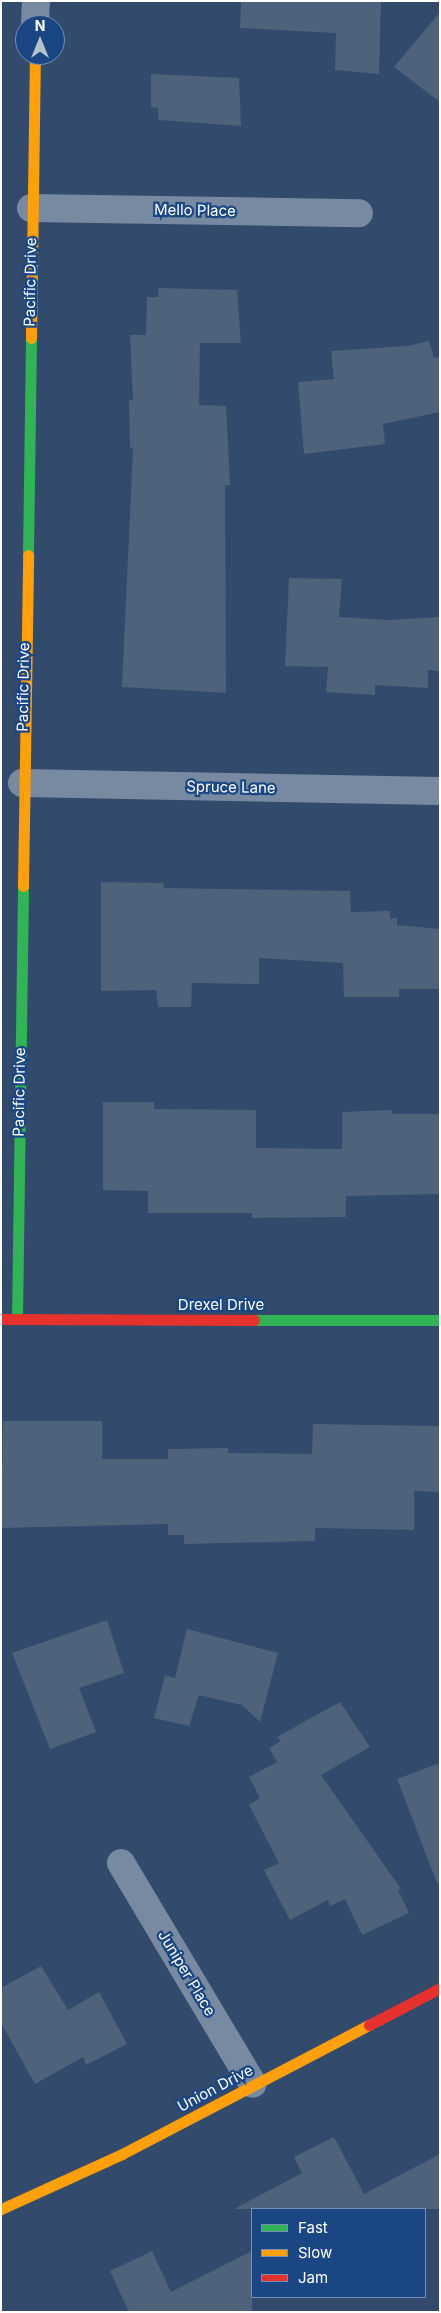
<!DOCTYPE html>
<style>
body{margin:0}
#map{position:relative;width:441px;height:2313px;overflow:hidden;background:#324a6c;font-family:Inter,sans-serif}
div>[style]{position:absolute}
.building>*{inset:0;background:#4e627c}
.street>*{height:28px;margin:-14px;padding:0 14px;transform-origin:14px;border-radius:14px;background:#788aa2}
.fast>*{height:11px;margin:-5.5px;padding:0 5.5px;transform-origin:5.5px;border-radius:5.5px;background:#30b455}
.slow>*{height:11px;margin:-5.5px;padding:0 5.5px;transform-origin:5.5px;border-radius:5.5px;background:#ff9f0a}
.jam>*{height:11px;margin:-5.5px;padding:0 5.5px;transform-origin:5.5px;border-radius:5.5px;background:#e5322d}
span{translate:-50% -50%;white-space:nowrap;text-align:center;line-height:1.15;-webkit-text-stroke:4.5px #1a4784;paint-order:stroke}
.street-label{font-size:15px;color:#fff}
.frame{position:absolute;inset:0;border:2px solid #fff;pointer-events:none}
.legend{position:absolute;left:251px;top:2208px;width:175px;height:90px;box-sizing:border-box;background:#1a4784;border:1px solid #7691b5;margin:0;padding:6px 9px;list-style:none;font-size:15px;color:#fff}
.legend li{display:flex;align-items:center;gap:10px;height:25px}
.legend b{width:25px;border:1px solid #7691b5}
.north{position:absolute;left:15px;top:15px;width:50px;height:50px;box-sizing:border-box;background:#1a4784;border:1px solid #7691b5;border-radius:50%;rotate:0deg;font-size:14px;font-weight:700;line-height:20px;text-align:center;color:#fff}
.north::after{content:'';display:block;margin:auto;width:18px;height:22px;background:#b7c0cc;clip-path:polygon(50% 0,100% 100%,50% 72%,0 100%)}
</style>
<div id="map">
<div class="building">
<i style="clip-path:polygon(241px 1px,381px 1px,379px 74px,335px 70px,336px 33px,240px 28px)"></i>
<i style="clip-path:polygon(440px 12px,440px 102px,394px 67px)"></i>
<i style="clip-path:polygon(151px 74px,239px 78px,241px 126px,158px 120px,158px 108px,151px 107px)"></i>
<i style="clip-path:polygon(158px 288px,237px 290px,241px 343px,200px 343px,199px 405px,226px 406px,230px 485px,225px 485px,226px 693px,122px 687px,133px 449px,130px 448px,129px 400px,133px 400px,130px 335px,146px 335px,147px 297px,158px 297px)"></i>
<i style="clip-path:polygon(429px 341px,434px 358px,440px 357px,440px 412px,383px 424px,385px 444px,304px 454px,298px 382px,334px 379px,331px 351px,408px 346px)"></i>
<i style="clip-path:polygon(289px 578px,342px 579px,339px 617px,390px 620px,440px 617px,440px 671px,428px 670px,428px 688px,375px 685px,375px 695px,326px 692px,328px 667px,285px 666px)"></i>
<i style="clip-path:polygon(101px 882px,163px 883px,164px 888px,350px 891px,351px 912px,390px 911px,390px 919px,397px 918px,397px 925px,440px 929px,440px 989px,399px 989px,399px 997px,344px 997px,343px 963px,259px 958px,259px 984px,192px 983px,191px 1007px,158px 1007px,156px 990px,101px 991px)"></i>
<i style="clip-path:polygon(103px 1102px,154px 1102px,154px 1109px,256px 1110px,256px 1148px,342px 1149px,342px 1112px,392px 1110px,392px 1114px,440px 1114px,440px 1194px,346px 1196px,346px 1217px,252px 1218px,252px 1213px,148px 1213px,148px 1191px,103px 1190px)"></i>
<i style="clip-path:polygon(3px 1421px,102px 1421px,102px 1459px,168px 1459px,168px 1449px,228px 1448px,228px 1453px,312px 1454px,313px 1424px,440px 1426px,440px 1492px,414px 1491px,414px 1530px,315px 1528px,315px 1541px,184px 1544px,184px 1535px,168px 1535px,168px 1524px,1px 1528px)"></i>
<i style="clip-path:polygon(107px 1620px,124px 1673px,79px 1688px,96px 1732px,50px 1749px,12px 1653px)"></i>
<i style="clip-path:polygon(187px 1629px,278px 1653px,260px 1722px,242px 1705px,199px 1695px,189px 1726px,154px 1718px,165px 1675px,175px 1678px)"></i>
<i style="clip-path:polygon(340px 1702px,370px 1747px,321px 1775px,401px 1889px,398px 1890px,409px 1913px,362px 1935px,345px 1899px,330px 1906px,328px 1900px,290px 1920px,264px 1870px,279px 1863px,249px 1805px,260px 1798px,249px 1777px,277px 1762px,269px 1748px,281px 1741px,277px 1737px)"></i>
<i style="clip-path:polygon(440px 1763px,440px 1883px,437px 1883px,397px 1779px)"></i>
<i style="clip-path:polygon(41px 1966px,68px 2010px,99px 1992px,127px 2044px,86px 2065px,83px 2057px,35px 2084px,1px 2023px,1px 1988px)"></i>
<i style="clip-path:polygon(334px 2137px,364px 2194px,440px 2154px,440px 2209px,234px 2209px,302px 2173px,294px 2157px)"></i>
<i style="clip-path:polygon(152px 2251px,171px 2292px,252px 2251px,252px 2312px,129px 2312px,110px 2271px)"></i>
</div>
<div class="street">
<i style="left:35px;top:25px;width:24px;rotate:-88deg"></i>
<i style="left:31px;top:208px;width:328px;rotate:0.9deg"></i>
<i style="left:22px;top:783px;width:418px;rotate:1.1deg"></i>
<i style="left:121px;top:1863px;width:257px;rotate:59.2deg"></i>
</div>
<div class="fast">
<i style="left:28px;top:555px;width:217px;rotate:-89.2deg"></i>
<i style="left:17px;top:1319px;width:433px;rotate:-89.2deg"></i>
<i style="left:254px;top:1320px;width:186px"></i>
</div>
<div class="slow">
<i style="left:31px;top:338px;width:283px;rotate:-89.2deg"></i>
<i style="left:23px;top:886px;width:331px;rotate:-89.1deg"></i>
<i style="left:1px;top:2209px;width:133px;rotate:-24.4deg"></i>
<i style="left:122px;top:2154px;width:279px;rotate:-27.6deg"></i>
</div>
<div class="jam">
<i style="left:1px;top:1319px;width:253px;rotate:0.2deg"></i>
<i style="left:369px;top:2025px;width:80px;rotate:-27.5deg"></i>
</div>
<div class="street-label">
<span style="left:195px;top:210px;rotate:1deg">Mello Place</span>
<span style="left:30px;top:282px;rotate:-89deg">Pacific Drive</span>
<span style="left:23px;top:687px;rotate:-89deg">Pacific Drive</span>
<span style="left:231px;top:787px;rotate:1deg">Spruce Lane</span>
<span style="left:19px;top:1092px;rotate:-89deg">Pacific Drive</span>
<span style="left:221px;top:1305px">Drexel Drive</span>
<span style="left:187px;top:1973px;rotate:59deg">Juniper Place</span>
<span style="left:215px;top:2088px;rotate:-28deg">Union Drive</span>
</div>
<div class="frame"></div>
<ul class="legend">
<li><b style="height:6px;background:#30b455"></b>Fast</li>
<li><b style="height:6px;background:#ff9f0a"></b>Slow</li>
<li><b style="height:6px;background:#e5322d"></b>Jam</li>
</ul>
<div class="north">N</div>
</div>
